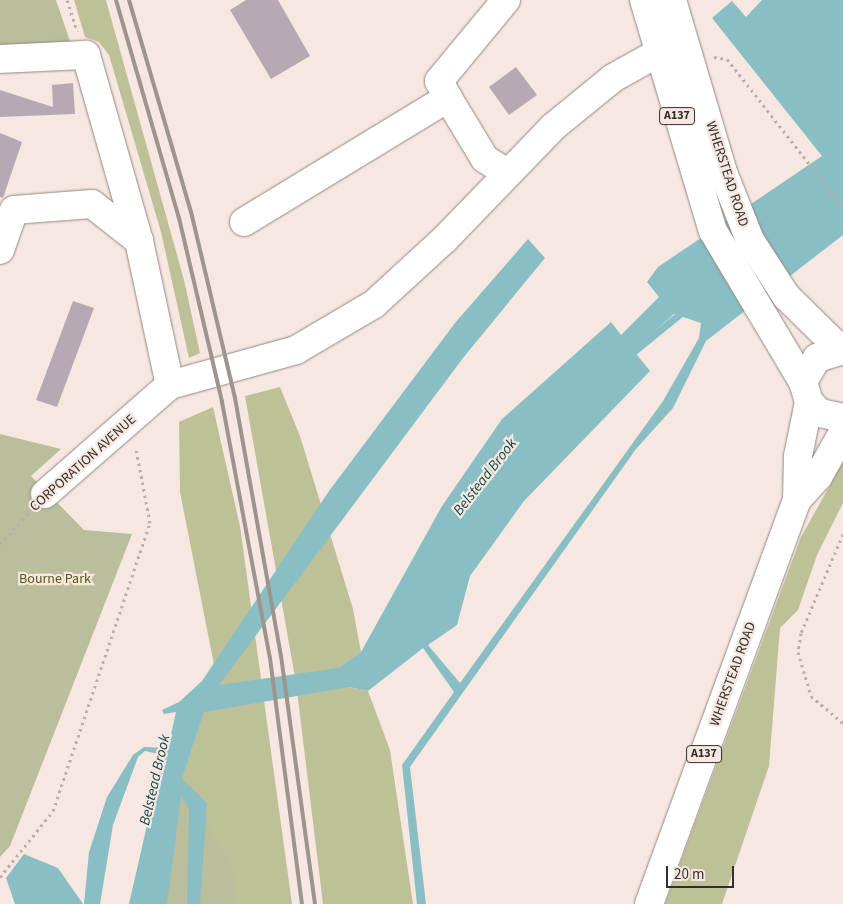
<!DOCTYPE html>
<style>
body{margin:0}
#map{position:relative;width:843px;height:904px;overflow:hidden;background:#f6e8e0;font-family:"Source Sans 3",sans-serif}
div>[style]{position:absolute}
.green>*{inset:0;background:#bbbe9a}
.forest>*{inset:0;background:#bec198}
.water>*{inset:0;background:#89bec4}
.stream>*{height:7px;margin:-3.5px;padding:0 3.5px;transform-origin:3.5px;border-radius:3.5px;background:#89bec4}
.building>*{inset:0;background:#b5aab3}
.path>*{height:3px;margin-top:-1.5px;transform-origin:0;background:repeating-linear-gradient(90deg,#baafa8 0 2.5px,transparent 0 6.5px)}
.roads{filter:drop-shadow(0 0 1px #938780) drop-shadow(0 0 1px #938780)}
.minor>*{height:28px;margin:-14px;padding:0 14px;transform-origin:14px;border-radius:14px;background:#fff}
.major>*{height:28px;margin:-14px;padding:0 14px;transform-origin:14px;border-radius:14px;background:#fff}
.rail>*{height:4px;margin:-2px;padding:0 2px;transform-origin:2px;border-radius:2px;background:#9e948e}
span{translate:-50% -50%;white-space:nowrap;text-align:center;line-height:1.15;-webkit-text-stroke:4.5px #f6e8e0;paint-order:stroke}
.shield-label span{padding:1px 4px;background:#f6e8e0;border:1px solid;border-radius:4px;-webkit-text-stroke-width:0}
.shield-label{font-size:12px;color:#332e2b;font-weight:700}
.street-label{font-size:14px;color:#332e2b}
.park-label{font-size:14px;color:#575918}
.water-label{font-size:15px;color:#134449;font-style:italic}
.scale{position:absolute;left:666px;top:866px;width:68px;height:22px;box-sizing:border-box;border:2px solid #332e2b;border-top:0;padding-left:6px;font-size:15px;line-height:18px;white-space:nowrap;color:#332e2b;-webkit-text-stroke:4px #f6e8e0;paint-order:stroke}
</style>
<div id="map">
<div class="green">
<i style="clip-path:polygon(0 0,56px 0,72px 47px,0 50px)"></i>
<i style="clip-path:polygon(0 434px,61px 449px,31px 476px,84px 530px,132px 534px,10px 846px,0 857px)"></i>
<i style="clip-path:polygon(188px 759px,235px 872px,237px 904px,146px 904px)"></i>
</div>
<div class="forest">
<i style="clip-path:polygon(74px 0,106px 0,184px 280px,200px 353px,189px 358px,161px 232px,109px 55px,99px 42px,85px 37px)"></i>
<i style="clip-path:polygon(280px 387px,300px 436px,353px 609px,361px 652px,338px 668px,349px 687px,368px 691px,390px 750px,413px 904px,323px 904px,296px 683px,245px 396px)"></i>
<i style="clip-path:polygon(213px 407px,240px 526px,292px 904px,235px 904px,235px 872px,182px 779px,204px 711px,230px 704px,218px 685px,180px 492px,179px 422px)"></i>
<i style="clip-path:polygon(843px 462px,843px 503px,817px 555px,798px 610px,780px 628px,769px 766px,722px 904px,665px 904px,801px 537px)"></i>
</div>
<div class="water">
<i style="clip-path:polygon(evenodd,762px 0,843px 0,843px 235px,706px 341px,673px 408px,636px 449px,410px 767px,426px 904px,417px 904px,402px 765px,454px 692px,423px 648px,368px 691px,349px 687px,204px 712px,182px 779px,207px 803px,200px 904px,187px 904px,189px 810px,181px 796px,167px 904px,129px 904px,163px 755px,145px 751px,138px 757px,113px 825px,100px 904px,84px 904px,89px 852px,107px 797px,133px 755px,144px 747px,168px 748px,176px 712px,164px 714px,162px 710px,179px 702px,202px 681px,329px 491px,455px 323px,528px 239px,545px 258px,463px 358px,219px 685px,338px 668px,361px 652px,442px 506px,502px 419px,611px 322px,621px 335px,659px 297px,647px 282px,658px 267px,822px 156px,712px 18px,732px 1px,746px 17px,762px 0,674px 314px,701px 323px,699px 338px,663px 401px,460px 683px,428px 645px,457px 625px,470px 576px,524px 501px,650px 371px,633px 350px,674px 314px)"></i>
<i style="clip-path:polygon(24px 854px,58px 868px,83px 904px,15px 904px,6px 878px)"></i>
</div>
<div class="stream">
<i style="left:627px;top:357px;width:70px;rotate:-39.2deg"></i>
</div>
<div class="building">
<i style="clip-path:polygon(246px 0,278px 0,310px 56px,271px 79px,230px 10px)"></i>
<i style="clip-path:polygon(516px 67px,537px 95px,509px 115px,489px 87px)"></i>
<i style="clip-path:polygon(73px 83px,75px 114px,0 117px,0 90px,53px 107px,52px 85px)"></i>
<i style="clip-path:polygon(0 133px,22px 142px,3px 198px,0 197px)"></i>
<i style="clip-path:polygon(73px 301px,94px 308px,57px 407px,36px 400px)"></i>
</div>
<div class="path">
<i style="left:67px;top:0;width:33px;rotate:72deg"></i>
<i style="left:714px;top:57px;width:13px;rotate:9deg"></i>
<i style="left:727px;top:59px;width:188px;rotate:51.9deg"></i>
<i style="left:843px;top:534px;width:108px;rotate:113deg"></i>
<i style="left:801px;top:633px;width:19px;rotate:99deg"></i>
<i style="left:798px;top:652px;width:46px;rotate:73.5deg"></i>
<i style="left:811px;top:696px;width:42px;rotate:40.2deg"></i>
<i style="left:0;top:544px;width:45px;rotate:-47.7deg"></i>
<i style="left:0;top:877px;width:85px;rotate:-51.2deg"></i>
<i style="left:53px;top:811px;width:304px;rotate:-71.4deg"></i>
<i style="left:150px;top:523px;width:75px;rotate:-100.7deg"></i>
</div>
<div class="roads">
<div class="minor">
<i style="left:0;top:59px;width:86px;rotate:-2.7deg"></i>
<i style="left:86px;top:55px;width:193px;rotate:74.1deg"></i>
<i style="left:139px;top:241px;width:147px;rotate:77.9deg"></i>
<i style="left:448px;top:98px;width:19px;rotate:-118deg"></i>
<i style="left:439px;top:81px;width:105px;rotate:-50.4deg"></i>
<i style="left:244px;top:222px;width:239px;rotate:-31.3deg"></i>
<i style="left:448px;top:98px;width:71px;rotate:58.8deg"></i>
<i style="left:485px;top:159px;width:26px;rotate:32deg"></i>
<i style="left:0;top:250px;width:42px;rotate:-70.7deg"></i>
<i style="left:14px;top:210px;width:78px;rotate:-4.4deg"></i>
<i style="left:92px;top:204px;width:60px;rotate:38.2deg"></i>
<i style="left:45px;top:494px;width:166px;rotate:-41.1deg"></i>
<i style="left:170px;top:385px;width:131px;rotate:-15.5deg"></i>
<i style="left:296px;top:350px;width:91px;rotate:-30.5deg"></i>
<i style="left:374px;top:304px;width:96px;rotate:-42.5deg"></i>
<i style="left:445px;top:239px;width:156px;rotate:-46deg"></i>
<i style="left:553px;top:127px;width:77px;rotate:-39.2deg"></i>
<i style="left:613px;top:78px;width:54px;rotate:-29deg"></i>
</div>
<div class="major">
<i style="left:644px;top:0;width:241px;rotate:73.4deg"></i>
<i style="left:713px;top:231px;width:176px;rotate:59.2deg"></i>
<i style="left:803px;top:382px;width:21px;rotate:73deg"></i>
<i style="left:809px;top:402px;width:16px;rotate:45deg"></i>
<i style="left:820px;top:413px;width:24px;rotate:12deg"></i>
<i style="left:672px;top:0;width:183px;rotate:73.5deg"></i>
<i style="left:724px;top:175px;width:70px;rotate:68.2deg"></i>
<i style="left:750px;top:240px;width:67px;rotate:57.3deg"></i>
<i style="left:786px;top:296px;width:76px;rotate:44.5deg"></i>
<i style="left:803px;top:382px;width:28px;rotate:-60deg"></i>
<i style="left:817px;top:358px;width:27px;rotate:-17deg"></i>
<i style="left:797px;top:500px;width:31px;rotate:-48deg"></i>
<i style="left:818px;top:477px;width:51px;rotate:-60.9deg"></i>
<i style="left:649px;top:904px;width:430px;rotate:-69.9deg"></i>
<i style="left:797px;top:500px;width:44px;rotate:-88.7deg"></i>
<i style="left:798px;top:456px;width:55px;rotate:-78.5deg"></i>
</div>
</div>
<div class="rail">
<i style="left:116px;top:0;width:227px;rotate:73.9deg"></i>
<i style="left:179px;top:218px;width:189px;rotate:76.8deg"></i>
<i style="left:222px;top:402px;width:260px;rotate:79.4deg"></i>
<i style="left:270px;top:658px;width:248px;rotate:82.6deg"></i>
<i style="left:129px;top:0;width:225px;rotate:73.7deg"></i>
<i style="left:192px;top:216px;width:187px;rotate:76.7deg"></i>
<i style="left:235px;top:398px;width:262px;rotate:79.9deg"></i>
<i style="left:281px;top:656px;width:250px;rotate:82.2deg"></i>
</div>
<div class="shield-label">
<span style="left:677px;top:116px">A137</span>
<span style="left:704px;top:754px">A137</span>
</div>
<div class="street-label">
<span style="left:727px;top:174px;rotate:72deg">WHERSTEAD ROAD</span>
<span style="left:83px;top:463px;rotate:-42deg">CORPORATION AVENUE</span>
<span style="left:733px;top:674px;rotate:-70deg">WHERSTEAD ROAD</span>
</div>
<div class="park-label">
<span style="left:55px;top:579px">Bourne Park</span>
</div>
<div class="water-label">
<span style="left:485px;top:477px;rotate:-52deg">Belstead Brook</span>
<span style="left:155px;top:780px;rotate:-77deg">Belstead Brook</span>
</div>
<div class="scale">20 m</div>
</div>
